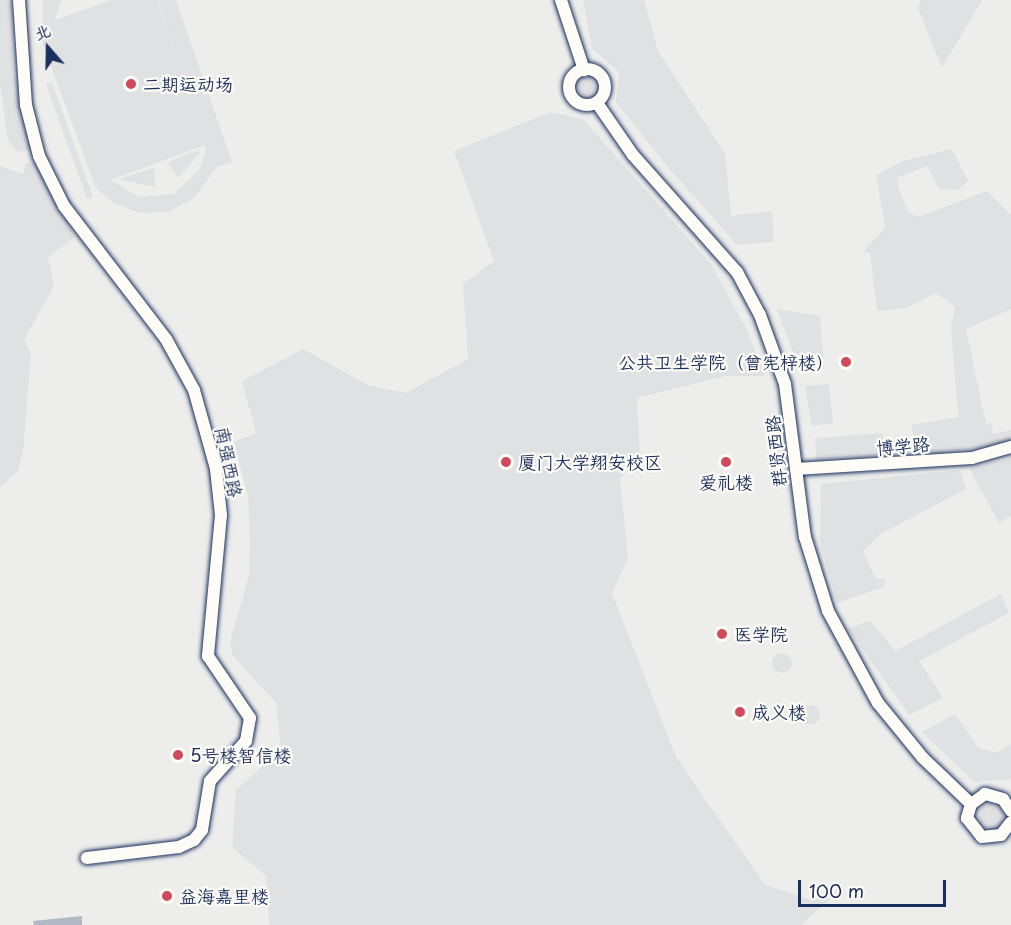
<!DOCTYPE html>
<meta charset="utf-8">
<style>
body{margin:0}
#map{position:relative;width:1011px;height:925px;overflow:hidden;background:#fdfcf7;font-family:"Playpen Sans","LXGW WenKai TC",sans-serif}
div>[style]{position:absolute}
.built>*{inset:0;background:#edeeec}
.green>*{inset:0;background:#e0e1e3}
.round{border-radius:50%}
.water>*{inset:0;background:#b3b8c5}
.roads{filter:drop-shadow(0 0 2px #1b2f5e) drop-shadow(0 0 2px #1b2f5e)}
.street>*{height:12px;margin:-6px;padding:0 6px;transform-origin:6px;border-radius:6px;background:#fdfcf7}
.street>.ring{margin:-6px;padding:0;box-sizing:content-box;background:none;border:12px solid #fdfcf7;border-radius:50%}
.dots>*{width:16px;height:16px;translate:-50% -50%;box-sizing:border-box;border:3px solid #fdfcf7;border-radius:50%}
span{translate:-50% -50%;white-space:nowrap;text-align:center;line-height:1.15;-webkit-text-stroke:4.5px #fdfcf7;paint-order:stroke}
.poi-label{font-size:18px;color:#1b2f5e}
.left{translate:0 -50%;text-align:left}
.right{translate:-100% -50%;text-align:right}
.street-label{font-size:18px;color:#1b2f5e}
.north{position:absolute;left:18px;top:18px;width:60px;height:60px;-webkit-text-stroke:4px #fdfcf7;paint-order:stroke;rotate:340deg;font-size:16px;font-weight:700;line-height:24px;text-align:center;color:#1b2f5e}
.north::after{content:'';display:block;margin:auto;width:21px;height:27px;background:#1b2f5e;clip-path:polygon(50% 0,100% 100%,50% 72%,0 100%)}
.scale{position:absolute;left:798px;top:880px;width:148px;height:27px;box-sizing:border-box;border:3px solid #1b2f5e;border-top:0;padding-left:8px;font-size:18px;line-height:21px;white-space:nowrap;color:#1b2f5e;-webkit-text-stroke:4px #fdfcf7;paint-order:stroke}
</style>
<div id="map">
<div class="built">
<i style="clip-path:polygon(0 0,1011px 0,1011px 925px,0 925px)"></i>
</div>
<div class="green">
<i style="clip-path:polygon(0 0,11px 0,14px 72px,31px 150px,18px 152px,8px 141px,0 84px)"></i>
<i style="clip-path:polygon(evenodd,43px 0,61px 0,55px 20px,111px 0,157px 0,178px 58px,158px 0,176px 0,232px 162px,217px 167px,193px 199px,168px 212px,140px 213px,114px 203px,96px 188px,41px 39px,43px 0,205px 135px,205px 154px,199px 170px,174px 194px,139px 197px,111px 180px,205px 145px,205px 135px)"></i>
<i style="clip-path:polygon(583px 0,644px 0,658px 51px,725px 153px,731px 216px,772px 211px,774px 242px,737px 245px,666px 165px,616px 102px,619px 72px,592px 49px)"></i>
<i style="clip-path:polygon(921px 0,982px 0,942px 68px,918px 8px)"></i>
<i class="round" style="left:577px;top:77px;width:18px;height:18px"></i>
<i style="clip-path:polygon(52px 82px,93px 197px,87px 199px,46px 84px)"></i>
<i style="clip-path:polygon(551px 112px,583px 119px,711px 264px,747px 330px,765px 376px,726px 376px,637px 398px,640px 453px,620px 479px,628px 558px,612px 593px,676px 757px,765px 885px,812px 900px,832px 897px,801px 925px,269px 925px,266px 876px,232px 847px,236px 790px,281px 750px,276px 703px,233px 656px,230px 642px,249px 575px,250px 544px,248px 497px,234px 442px,256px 433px,242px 381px,303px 349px,368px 385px,406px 393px,468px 359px,463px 284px,494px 261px,454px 151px)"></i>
<i style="clip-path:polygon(952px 149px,968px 181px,958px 190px,939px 189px,927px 166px,897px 178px,898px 186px,908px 212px,918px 217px,987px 191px,1011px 215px,1011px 309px,966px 329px,986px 424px,992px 423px,993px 434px,1011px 430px,1011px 443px,919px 457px,911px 425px,958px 417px,951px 326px,955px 307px,936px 293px,906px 308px,877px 311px,870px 253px,863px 252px,885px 228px,876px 175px,903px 161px)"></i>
<i style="clip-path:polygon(198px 150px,200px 153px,178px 178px,168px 162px)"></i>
<i style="clip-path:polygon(26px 163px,38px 164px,75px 237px,48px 257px,54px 286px,24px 340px,31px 352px,23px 452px,18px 471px,0 488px,0 166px,23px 174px)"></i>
<i style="clip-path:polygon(154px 168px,155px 187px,122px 180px,122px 178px)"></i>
<i style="clip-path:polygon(777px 309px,820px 316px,824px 368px,801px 373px)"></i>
<i style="clip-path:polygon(829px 384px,833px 423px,812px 426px,805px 386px)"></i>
<i style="clip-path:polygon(883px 433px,885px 455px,816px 460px,815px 438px)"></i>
<i style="clip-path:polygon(1011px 458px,1011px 516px,999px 523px,969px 468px)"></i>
<i style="clip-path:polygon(960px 470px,966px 489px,879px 535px,863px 551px,875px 578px,886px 580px,883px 587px,837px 603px,820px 543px,821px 484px)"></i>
<i style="clip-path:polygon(1001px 594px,1009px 613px,919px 661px,943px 698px,909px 715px,848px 628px,871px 621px,895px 651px)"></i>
<i class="round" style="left:772px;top:653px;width:20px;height:20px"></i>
<i class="round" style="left:800px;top:705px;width:20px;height:20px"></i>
<i style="clip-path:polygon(955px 714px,978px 747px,996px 753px,1011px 744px,1011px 779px,974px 782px,922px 732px)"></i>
<i class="round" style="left:979px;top:805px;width:24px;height:24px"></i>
</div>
<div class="water">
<i style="clip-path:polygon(82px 916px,82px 925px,34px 925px,33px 921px)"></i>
</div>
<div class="roads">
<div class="street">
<i style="left:19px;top:0;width:105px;rotate:86.2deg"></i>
<i style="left:26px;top:105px;width:53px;rotate:75.7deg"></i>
<i style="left:39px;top:156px;width:56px;rotate:63.4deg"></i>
<i style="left:64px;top:206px;width:168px;rotate:52.5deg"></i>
<i style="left:166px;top:339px;width:58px;rotate:61.2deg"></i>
<i style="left:194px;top:390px;width:82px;rotate:74.4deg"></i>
<i style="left:216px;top:469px;width:46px;rotate:83.8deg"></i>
<i style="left:221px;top:515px;width:142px;rotate:95.3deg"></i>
<i style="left:208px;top:656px;width:75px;rotate:55.9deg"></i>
<i style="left:250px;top:718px;width:23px;rotate:100deg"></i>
<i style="left:246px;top:741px;width:54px;rotate:132deg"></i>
<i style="left:210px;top:781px;width:50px;rotate:99.3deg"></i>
<i style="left:202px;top:830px;width:13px;rotate:129deg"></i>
<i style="left:194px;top:840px;width:17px;rotate:155deg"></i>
<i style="left:179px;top:847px;width:93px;rotate:173.2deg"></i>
<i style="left:561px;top:0;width:74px;rotate:71.8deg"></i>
<i class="ring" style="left:569px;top:69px;width:24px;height:24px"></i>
<i style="left:597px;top:103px;width:63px;rotate:55.3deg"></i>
<i style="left:633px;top:155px;width:157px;rotate:48.4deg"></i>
<i style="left:737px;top:272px;width:49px;rotate:61.9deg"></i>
<i style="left:760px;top:315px;width:73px;rotate:70.1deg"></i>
<i style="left:785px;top:384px;width:154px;rotate:82.6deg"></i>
<i style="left:805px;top:537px;width:77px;rotate:72.7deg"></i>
<i style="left:828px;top:611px;width:105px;rotate:61.5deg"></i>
<i style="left:878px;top:703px;width:71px;rotate:50.7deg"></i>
<i style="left:923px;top:758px;width:66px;rotate:43.8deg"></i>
<i style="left:796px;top:469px;width:176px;rotate:-3.6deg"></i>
<i style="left:972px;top:458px;width:41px;rotate:-15.8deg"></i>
<i style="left:1011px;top:811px;width:14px;rotate:-124deg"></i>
<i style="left:1003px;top:799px;width:19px;rotate:-164deg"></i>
<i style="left:985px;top:794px;width:17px;rotate:144deg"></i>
<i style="left:971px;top:804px;width:15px;rotate:106deg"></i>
<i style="left:967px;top:818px;width:24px;rotate:52deg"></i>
<i style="left:982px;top:837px;width:19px;rotate:-6deg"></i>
<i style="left:1001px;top:835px;width:16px;rotate:-52deg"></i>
</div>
</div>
<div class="dots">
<i style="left:131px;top:84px;background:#d1495b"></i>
<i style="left:846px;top:362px;background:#d1495b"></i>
<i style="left:506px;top:462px;background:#d1495b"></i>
<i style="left:726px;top:462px;background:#d1495b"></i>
<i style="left:722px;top:634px;background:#d1495b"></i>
<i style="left:740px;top:712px;background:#d1495b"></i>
<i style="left:178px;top:755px;background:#d1495b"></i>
<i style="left:167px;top:896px;background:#d1495b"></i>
</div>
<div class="poi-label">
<span class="left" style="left:143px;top:84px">二期运动场</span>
<span class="right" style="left:834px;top:362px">公共卫生学院（曾宪梓楼）</span>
<span class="left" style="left:518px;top:462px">厦门大学翔安校区</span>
<span style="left:726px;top:482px">爱礼楼</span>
<span class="left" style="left:734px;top:634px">医学院</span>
<span class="left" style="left:752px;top:712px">成义楼</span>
<span class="left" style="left:190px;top:755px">5号楼智信楼</span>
<span class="left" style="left:179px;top:896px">益海嘉里楼</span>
</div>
<div class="street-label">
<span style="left:903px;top:446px;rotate:-5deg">博学路</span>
<span style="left:776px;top:451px;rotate:-96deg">群贤西路</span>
<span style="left:229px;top:462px;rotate:79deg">南强西路</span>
</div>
<div class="north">北</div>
<div class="scale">100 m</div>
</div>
